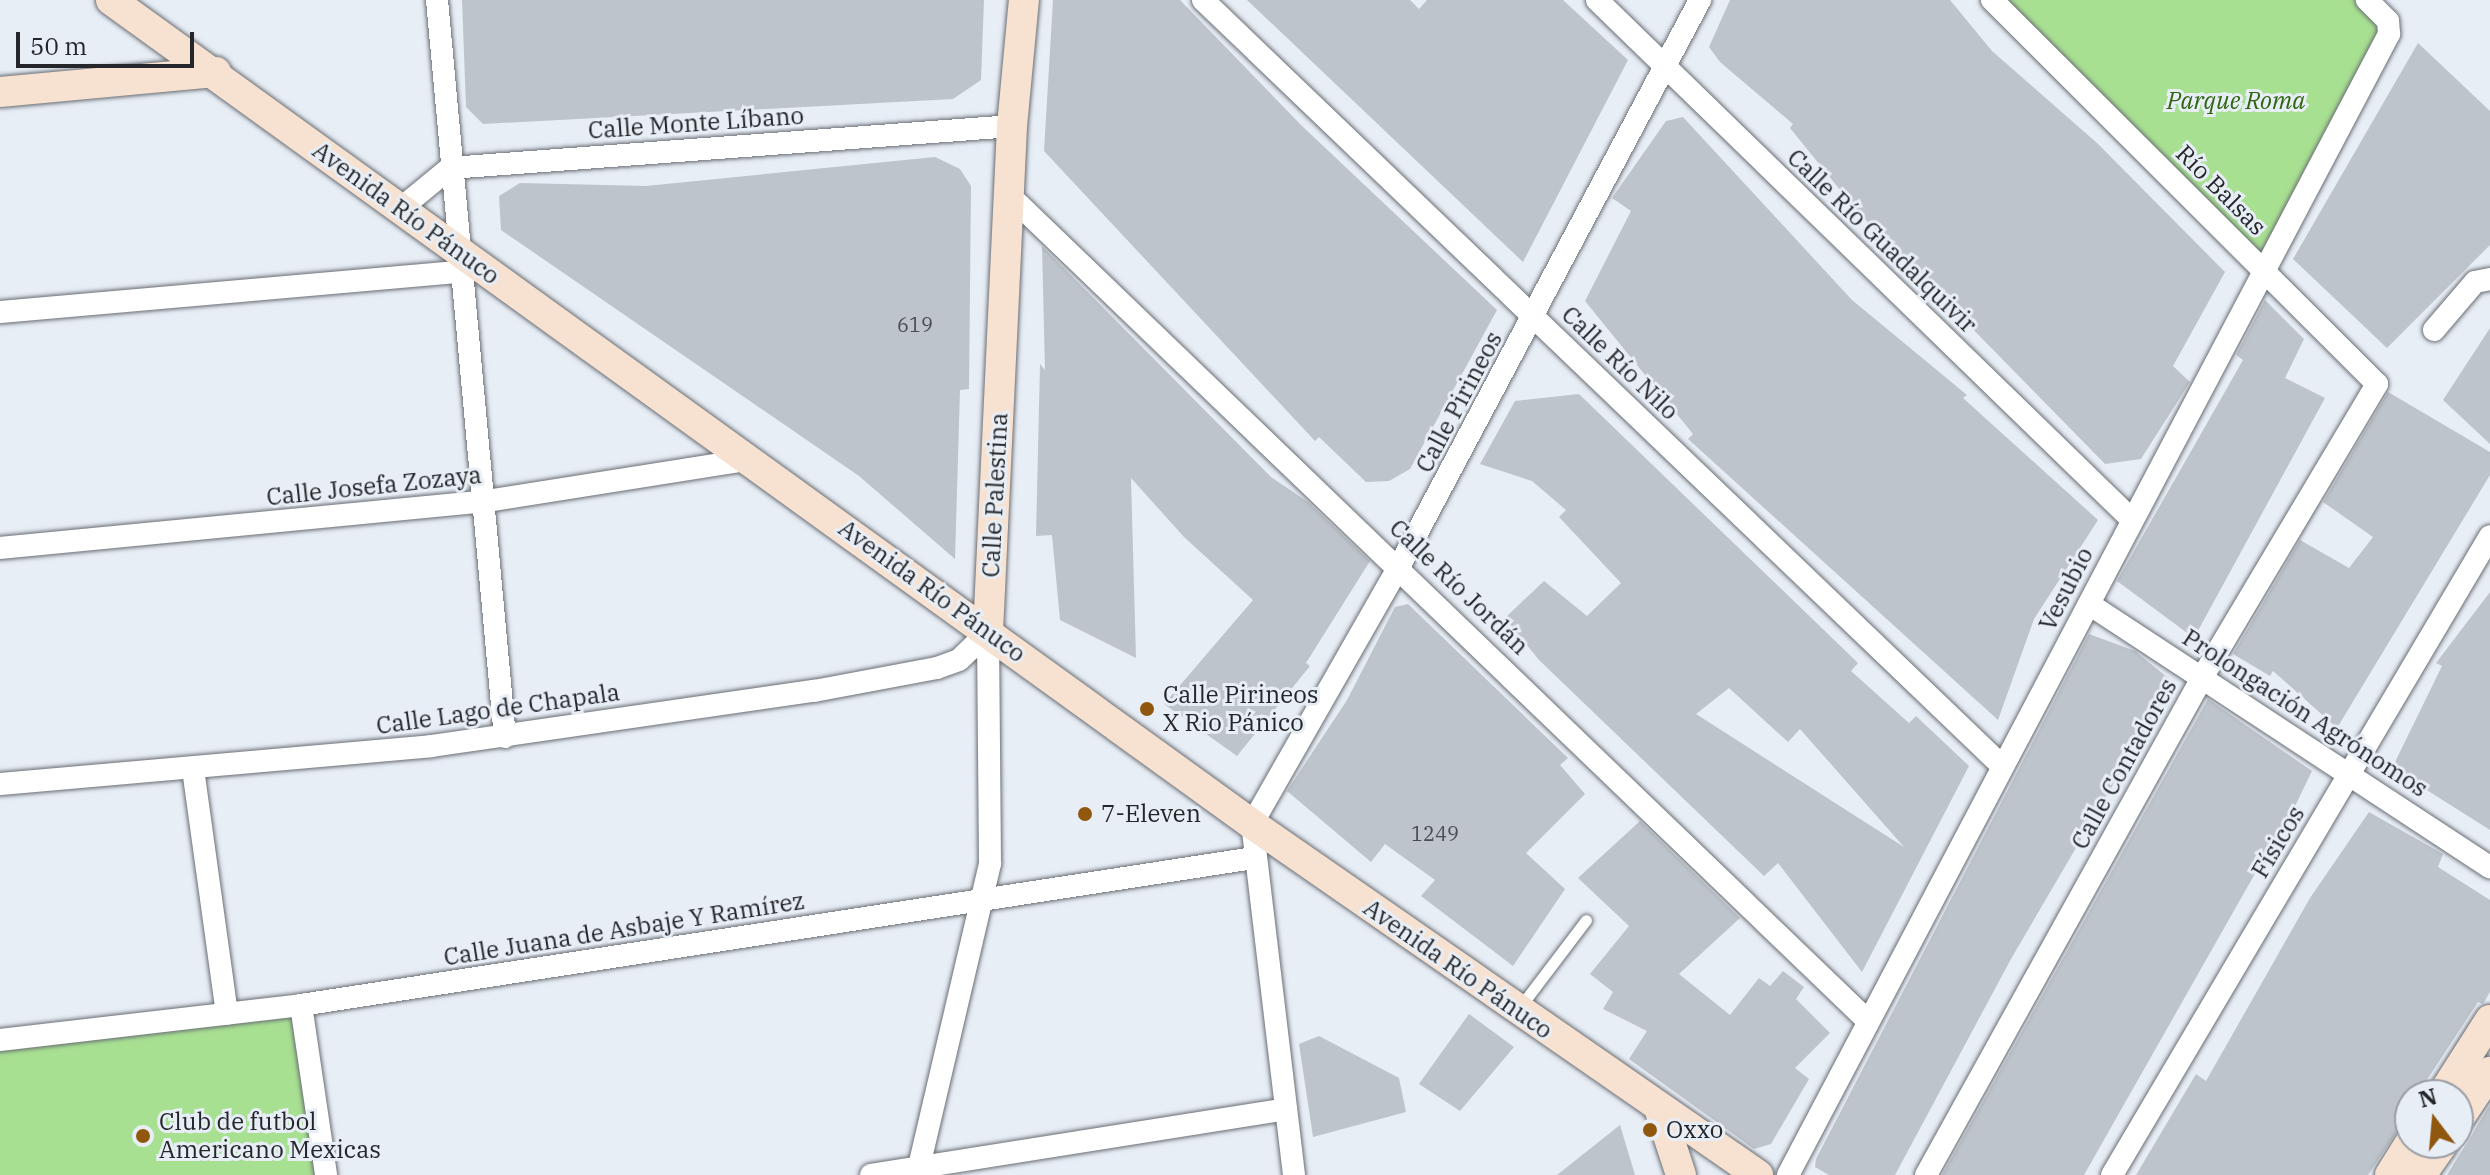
<!DOCTYPE html>
<meta charset="utf-8">
<style>
body{margin:0}
#map{position:relative;width:2490px;height:1175px;overflow:hidden;background:#e8eef6;font-family:"IBM Plex Serif",serif}
div>[style]{position:absolute}
.green>*{inset:0;background:#a8e092}
.building>*{inset:0;background:#bec4cb}
.roads{filter:drop-shadow(0 0 2px #696e74) drop-shadow(0 0 2px #696e74)}
.lane>*{height:11px;margin:-5.5px;padding:0 5.5px;transform-origin:5.5px;border-radius:5.5px;background:#fff}
.street>*{height:22px;margin:-11px;padding:0 11px;transform-origin:11px;border-radius:11px;background:#fff}
.secondary>*{height:30px;margin:-15px;padding:0 15px;transform-origin:15px;border-radius:15px;background:#f7e1d0}
.dots>*{width:22px;height:22px;translate:-50% -50%;box-sizing:border-box;border:4px solid #e8eef6;border-radius:50%}
span{translate:-50% -50%;white-space:nowrap;text-align:center;line-height:1.15;-webkit-text-stroke:6px #e8eef6;paint-order:stroke}
.number-label{font-size:20px;color:#4a4e52}
.number-label span{-webkit-text-stroke-width:0}
.park-label{font-size:24px;color:#306612;font-style:italic}
.street-label{font-size:24px;color:#242629}
.poi-label{font-size:24px;color:#242629}
.left{translate:0 -50%;text-align:left}
.north{position:absolute;left:2394px;top:1079px;width:80px;height:80px;box-sizing:border-box;background:#e8eef6;border:2px solid #9a9ea4;border-radius:50%;rotate:344deg;font-size:22px;font-weight:700;line-height:32px;text-align:center;color:#242629}
.north::after{content:'';display:block;margin:auto;width:28px;height:36px;background:#90580f;clip-path:polygon(50% 0,100% 100%,50% 72%,0 100%)}
.scale{position:absolute;left:16px;top:32px;width:178px;height:36px;box-sizing:border-box;border:4px solid #242629;border-top:0;padding-left:10px;font-size:24px;line-height:28px;white-space:nowrap;color:#242629;-webkit-text-stroke:6px #e8eef6;paint-order:stroke}
</style>
<div id="map">
<div class="green">
<i style="clip-path:polygon(1989px 0,2362px 0,2390px 28px,2261px 267px)"></i>
<i style="clip-path:polygon(301px 1005px,329px 1175px,0 1175px,0 1040px)"></i>
</div>
<div class="building">
<i style="clip-path:polygon(462px 0,984px 0,981px 80px,953px 99px,483px 124px,466px 107px)"></i>
<i style="clip-path:polygon(1053px 0,1180px 0,1301px 125px,1497px 310px,1410px 469px,1389px 481px,1366px 482px,1319px 437px,1315px 441px,1044px 151px)"></i>
<i style="clip-path:polygon(1247px 0,1410px 0,1419px 9px,1427px 0,1563px 0,1628px 60px,1523px 262px)"></i>
<i style="clip-path:polygon(1730px 0,1950px 0,1992px 51px,2097px 143px,2225px 272px,2173px 366px,2190px 382px,2141px 459px,2105px 464px,1858px 212px,1790px 128px,1793px 124px,1720px 62px,1709px 47px)"></i>
<i style="clip-path:polygon(2418px 43px,2490px 111px,2490px 245px,2387px 348px,2293px 259px)"></i>
<i style="clip-path:polygon(1683px 117px,1852px 300px,1967px 395px,1963px 398px,2098px 520px,2034px 619px,1998px 720px,1688px 439px,1693px 434px,1585px 301px,1631px 211px,1612px 198px,1666px 121px)"></i>
<i style="clip-path:polygon(935px 157px,960px 169px,971px 186px,969px 389px,960px 390px,955px 559px,859px 476px,501px 230px,499px 196px,520px 183px,646px 186px)"></i>
<i style="clip-path:polygon(1042px 246px,1271px 477px,1308px 502px,1370px 561px,1306px 663px,1310px 666px,1237px 756px,1164px 704px,1253px 600px,1184px 537px,1131px 478px,1136px 658px,1060px 620px,1052px 535px,1036px 536px,1040px 364px,1045px 370px)"></i>
<i style="clip-path:polygon(2265px 300px,2304px 339px,2285px 378px,2325px 398px,2194px 638px,2117px 581px,2243px 360px,2236px 355px)"></i>
<i style="clip-path:polygon(2490px 328px,2490px 444px,2443px 400px)"></i>
<i style="clip-path:polygon(2388px 392px,2490px 452px,2490px 475px,2337px 728px,2273px 671px,2270px 676px,2233px 654px,2300px 540px,2349px 568px,2373px 537px,2323px 502px)"></i>
<i style="clip-path:polygon(evenodd,1579px 394px,1858px 663px,1851px 671px,1909px 723px,1916px 716px,1969px 766px,1862px 972px,1778px 863px,1764px 876px,1539px 660px,1505px 618px,1544px 581px,1587px 616px,1621px 583px,1559px 517px,1566px 510px,1532px 481px,1480px 464px,1515px 401px,1579px 394px,1729px 688px,1788px 742px,1800px 729px,1904px 847px,1696px 714px,1729px 688px)"></i>
<i style="clip-path:polygon(2490px 592px,2490px 830px,2403px 775px,2395px 762px,2442px 666px,2436px 663px)"></i>
<i style="clip-path:polygon(1408px 604px,1568px 758px,1560px 765px,1585px 794px,1526px 853px,1565px 889px,1513px 966px,1421px 896px,1435px 880px,1385px 844px,1371px 862px,1287px 791px,1347px 700px,1395px 607px)"></i>
<i style="clip-path:polygon(2089px 634px,2135px 651px,2173px 682px,2011px 959px,1895px 1175px,1829px 1175px,1815px 1167px,1816px 1159px)"></i>
<i style="clip-path:polygon(2208px 699px,2312px 771px,2266px 866px,2261px 863px,2084px 1175px,1942px 1175px)"></i>
<i style="clip-path:polygon(2369px 812px,2443px 854px,2438px 867px,2490px 900px,2490px 992px,2483px 1004px,2478px 1002px,2417px 1095px,2410px 1095px,2406px 1118px,2368px 1175px,2136px 1175px,2196px 1074px,2206px 1081px,2310px 898px)"></i>
<i style="clip-path:polygon(1640px 821px,1740px 918px,1679px 974px,1730px 1015px,1759px 978px,1770px 986px,1783px 971px,1804px 987px,1796px 999px,1830px 1033px,1795px 1068px,1809px 1079px,1771px 1144px,1754px 1149px,1629px 1059px,1647px 1031px,1603px 1009px,1613px 992px,1590px 974px,1629px 926px,1578px 878px)"></i>
<i style="clip-path:polygon(1469px 1014px,1514px 1047px,1460px 1111px,1419px 1084px)"></i>
<i style="clip-path:polygon(1319px 1036px,1399px 1078px,1406px 1112px,1313px 1137px,1299px 1044px)"></i>
<i style="clip-path:polygon(2490px 1105px,2490px 1175px,2447px 1175px)"></i>
<i style="clip-path:polygon(1620px 1125px,1635px 1175px,1557px 1175px)"></i>
</div>
<div class="roads">
<div class="lane">
<i style="left:1520px;top:1007px;width:109px;rotate:-52.8deg"></i>
</div>
<div class="street">
<i style="left:437px;top:0;width:740px;rotate:84.73deg"></i>
<i style="left:1203px;top:0;width:1104px;rotate:43.79deg"></i>
<i style="left:1597px;top:0;width:745px;rotate:44.18deg"></i>
<i style="left:1009px;top:195px;width:1192px;rotate:43.88deg"></i>
<i style="left:400px;top:209px;width:65px;rotate:-39.4deg"></i>
<i style="left:450px;top:168px;width:564px;rotate:-4.27deg"></i>
<i style="left:0;top:312px;width:462px;rotate:-5deg"></i>
<i style="left:2434px;top:330px;width:63px;rotate:-49.5deg"></i>
<i style="left:2475px;top:282px;width:15px;rotate:-11deg"></i>
<i style="left:0;top:548px;width:483px;rotate:-5.5deg"></i>
<i style="left:481px;top:502px;width:274px;rotate:-9deg"></i>
<i style="left:2089px;top:604px;width:480px;rotate:33.3deg"></i>
<i style="left:193px;top:769px;width:247px;rotate:82.1deg"></i>
<i style="left:0;top:784px;width:433px;rotate:-5deg"></i>
<i style="left:431px;top:746px;width:387px;rotate:-8.2deg"></i>
<i style="left:814px;top:691px;width:125px;rotate:-10.6deg"></i>
<i style="left:937px;top:668px;width:23px;rotate:-20deg"></i>
<i style="left:959px;top:660px;width:40px;rotate:-44deg"></i>
<i style="left:301px;top:1005px;width:172px;rotate:81.6deg"></i>
<i style="left:0;top:1040px;width:303px;rotate:-6.6deg"></i>
<i style="left:301px;top:1005px;width:964px;rotate:-8.77deg"></i>
<i style="left:871px;top:1175px;width:416px;rotate:-9deg"></i>
<i style="left:917px;top:1175px;width:320px;rotate:-76.8deg"></i>
<i style="left:990px;top:863px;width:231px;rotate:-90.5deg"></i>
<i style="left:1294px;top:1175px;width:354px;rotate:-96.8deg"></i>
<i style="left:1252px;top:824px;width:298px;rotate:-60.3deg"></i>
<i style="left:1400px;top:565px;width:640px;rotate:-62.03deg"></i>
<i style="left:1788px;top:1175px;width:1290px;rotate:-62.22deg"></i>
<i style="left:2389px;top:34px;width:13px;rotate:-94deg"></i>
<i style="left:2388px;top:21px;width:30px;rotate:-135deg"></i>
<i style="left:1926px;top:1175px;width:571px;rotate:-60.96deg"></i>
<i style="left:2203px;top:676px;width:340px;rotate:-59.2deg"></i>
<i style="left:2377px;top:384px;width:544px;rotate:-135.07deg"></i>
<i style="left:2112px;top:1175px;width:742px;rotate:-59.39deg"></i>
</div>
<div class="secondary">
<i style="left:111px;top:0;width:1407px;rotate:35.84deg"></i>
<i style="left:1252px;top:824px;width:616px;rotate:34.75deg"></i>
<i style="left:0;top:92px;width:217px;rotate:-5.3deg"></i>
<i style="left:988px;top:632px;width:507px;rotate:-87.28deg"></i>
<i style="left:1012px;top:126px;width:127px;rotate:-84.6deg"></i>
<i style="left:2442px;top:1095px;width:89px;rotate:-57.4deg"></i>
<i style="left:1660px;top:1111px;width:67px;rotate:71.8deg"></i>
<i style="left:2458px;top:1120px;width:58px;rotate:-56.3deg"></i>
<i style="left:2390px;top:1175px;width:38px;rotate:-58deg"></i>
<i style="left:2421px;top:1175px;width:39px;rotate:-55deg"></i>
</div>
</div>
<div class="dots">
<i style="left:1147px;top:709px;background:#90580f"></i>
<i style="left:1085px;top:814px;background:#90580f"></i>
<i style="left:1650px;top:1130px;background:#90580f"></i>
<i style="left:143px;top:1136px;background:#90580f"></i>
</div>
<div class="number-label">
<span style="left:915px;top:324px">619</span>
<span style="left:1435px;top:833px">1249</span>
</div>
<div class="park-label">
<span style="left:2236px;top:101px">Parque Roma</span>
</div>
<div class="street-label">
<span style="left:696px;top:123px;rotate:-4deg">Calle Monte Líbano</span>
<span style="left:2221px;top:190px;rotate:45deg">Río Balsas</span>
<span style="left:406px;top:213px;rotate:36deg">Avenida Río Pánuco</span>
<span style="left:1882px;top:241px;rotate:44deg">Calle Río Guadalquivir</span>
<span style="left:1620px;top:363px;rotate:44deg">Calle Río Nilo</span>
<span style="left:1459px;top:402px;rotate:-62deg">Calle Pirineos</span>
<span style="left:374px;top:486px;rotate:-6deg">Calle Josefa Zozaya</span>
<span style="left:995px;top:495px;rotate:-87deg">Calle Palestina</span>
<span style="left:1459px;top:587px;rotate:44deg">Calle Río Jordán</span>
<span style="left:2066px;top:589px;rotate:-63deg">Vesubio</span>
<span style="left:932px;top:591px;rotate:36deg">Avenida Río Pánuco</span>
<span style="left:498px;top:709px;rotate:-8deg">Calle Lago de Chapala</span>
<span style="left:2305px;top:713px;rotate:33deg">Prolongación Agrónomos</span>
<span style="left:2124px;top:764px;rotate:-61deg">Calle Contadores</span>
<span style="left:2278px;top:842px;rotate:-59deg">Físicos</span>
<span style="left:624px;top:929px;rotate:-9deg">Calle Juana de Asbaje Y Ramírez</span>
<span style="left:1458px;top:969px;rotate:35deg">Avenida Río Pánuco</span>
</div>
<div class="poi-label">
<span class="left" style="left:1163px;top:709px">Calle Pirineos<br>X Rio Pánico</span>
<span class="left" style="left:1101px;top:814px">7-Eleven</span>
<span class="left" style="left:159px;top:1136px">Club de futbol<br>Americano Mexicas</span>
<span class="left" style="left:1666px;top:1130px">Oxxo</span>
</div>
<div class="north">N</div>
<div class="scale">50 m</div>
</div>
